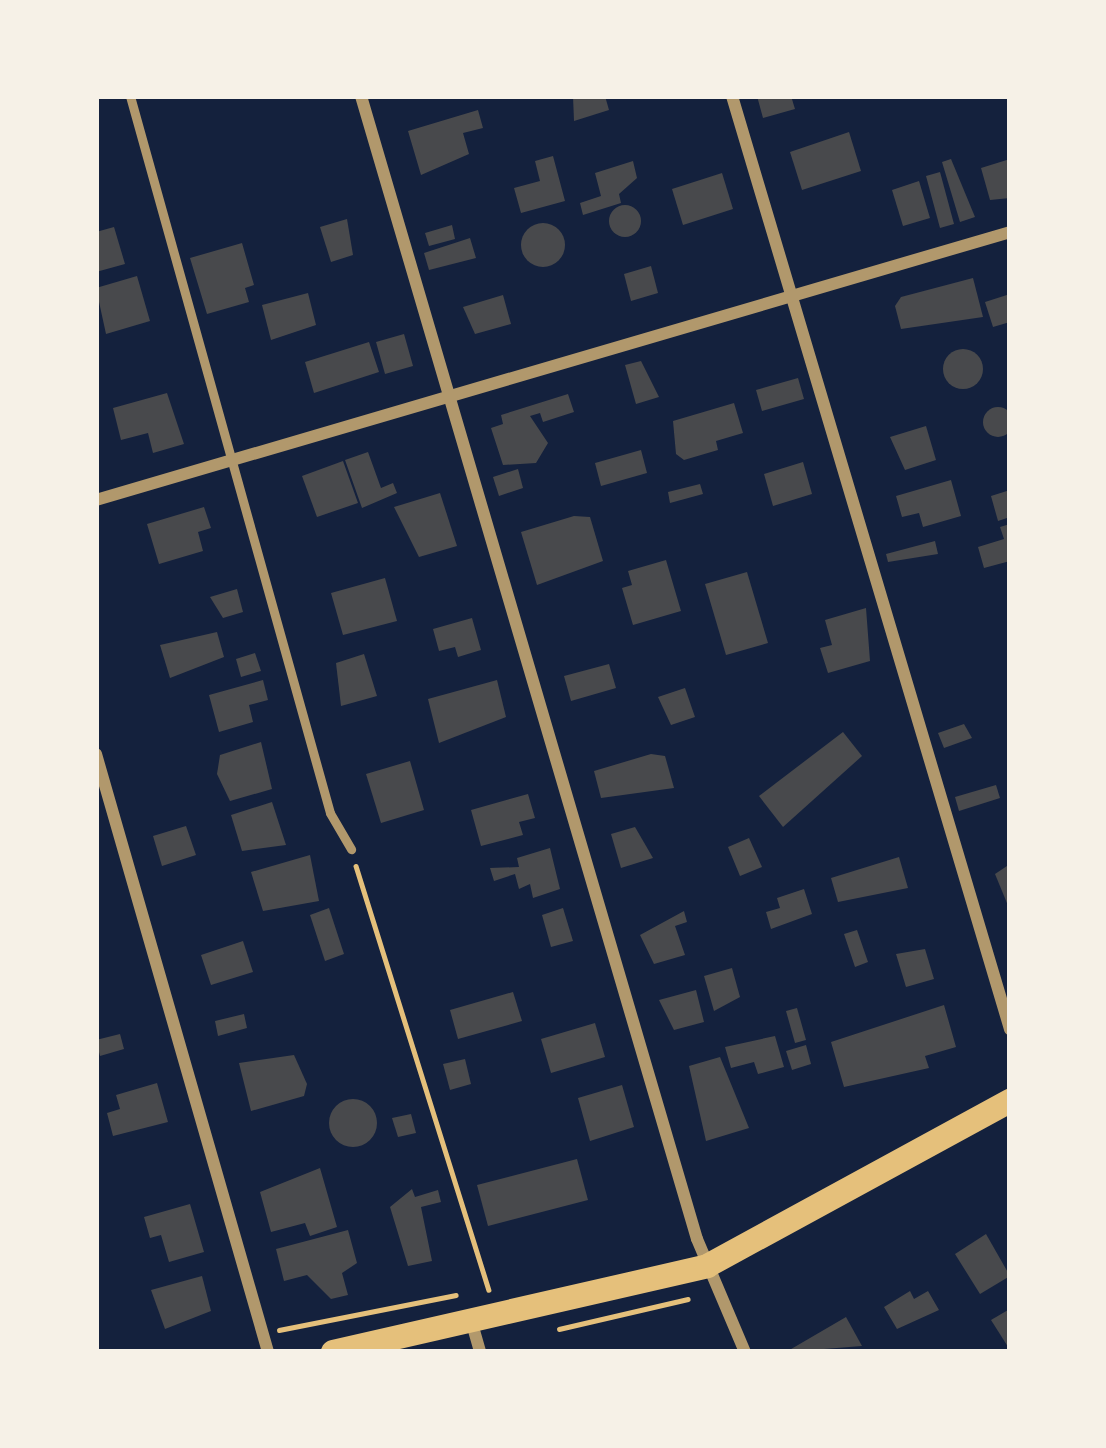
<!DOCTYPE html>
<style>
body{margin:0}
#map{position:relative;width:1106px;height:1448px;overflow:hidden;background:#14213d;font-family:Commissioner,sans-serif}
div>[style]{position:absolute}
.building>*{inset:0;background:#48494c}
.round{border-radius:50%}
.path>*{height:4.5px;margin:-2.25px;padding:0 2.25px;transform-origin:2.25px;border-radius:2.25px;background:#e5c07b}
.service>*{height:9px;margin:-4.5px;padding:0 4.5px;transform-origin:4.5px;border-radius:4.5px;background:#b1986c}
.minor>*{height:12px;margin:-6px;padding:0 6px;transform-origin:6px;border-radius:6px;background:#b1986c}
.secondary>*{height:24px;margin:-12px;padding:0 12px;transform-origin:12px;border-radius:12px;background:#e5c07b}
span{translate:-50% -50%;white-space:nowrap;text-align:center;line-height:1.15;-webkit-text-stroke:9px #f6f1e7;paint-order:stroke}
.frame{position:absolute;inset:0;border:99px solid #f6f1e7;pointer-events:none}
</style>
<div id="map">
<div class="building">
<i style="clip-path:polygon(573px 96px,605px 96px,609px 110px,574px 121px)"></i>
<i style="clip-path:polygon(757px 96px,791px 96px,795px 109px,763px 118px)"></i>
<i style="clip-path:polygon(478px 110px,483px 128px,463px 133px,469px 154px,421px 175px,408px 131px)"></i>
<i style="clip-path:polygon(849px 132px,861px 171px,802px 190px,790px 152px)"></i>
<i style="clip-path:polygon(553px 156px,565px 201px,521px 213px,514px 188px,540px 181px,535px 161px)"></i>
<i style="clip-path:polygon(951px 159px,975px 217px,960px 222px,942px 162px)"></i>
<i style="clip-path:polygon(1010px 159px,1010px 198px,990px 200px,981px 168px)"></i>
<i style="clip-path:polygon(633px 161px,637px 178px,619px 194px,621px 203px,583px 215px,580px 203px,601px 196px,595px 173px)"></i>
<i style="clip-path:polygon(940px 172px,954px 224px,940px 228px,926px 176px)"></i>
<i style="clip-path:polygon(722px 173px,733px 209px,683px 225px,672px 189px)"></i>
<i style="clip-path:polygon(919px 181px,930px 218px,903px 226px,892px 190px)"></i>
<i class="round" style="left:609px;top:205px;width:32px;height:32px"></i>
<i style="clip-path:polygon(347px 219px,353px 255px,331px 262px,320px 227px)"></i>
<i class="round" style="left:521px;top:223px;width:44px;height:44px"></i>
<i style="clip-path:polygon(452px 225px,455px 239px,429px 246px,425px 233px)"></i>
<i style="clip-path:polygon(114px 227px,125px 264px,96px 272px,96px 232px)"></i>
<i style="clip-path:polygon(470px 238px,476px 258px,429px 270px,424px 253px)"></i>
<i style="clip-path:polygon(242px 243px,254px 285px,245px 288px,249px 302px,207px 314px,190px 258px)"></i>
<i style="clip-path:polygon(651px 266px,658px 293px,631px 301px,624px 274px)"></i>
<i style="clip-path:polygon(137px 276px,150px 321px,106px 334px,96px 288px)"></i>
<i style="clip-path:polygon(973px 278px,983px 317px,901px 329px,895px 306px,901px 297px)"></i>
<i style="clip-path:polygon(308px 293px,316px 325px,271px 340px,262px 305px)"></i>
<i style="clip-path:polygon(1010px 294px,1010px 322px,993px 327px,985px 302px)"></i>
<i style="clip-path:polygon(503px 295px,511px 324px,475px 334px,463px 307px)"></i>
<i style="clip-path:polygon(404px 334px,413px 366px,385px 374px,376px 342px)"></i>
<i style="clip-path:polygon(369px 342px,379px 372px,314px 393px,305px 362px)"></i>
<i class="round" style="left:943px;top:349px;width:40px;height:40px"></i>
<i style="clip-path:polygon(641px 361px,659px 397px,636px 404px,625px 365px)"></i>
<i style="clip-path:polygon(798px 378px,804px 399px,762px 411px,756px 390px)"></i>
<i style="clip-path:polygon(167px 393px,184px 444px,153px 453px,148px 433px,121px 440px,113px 408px)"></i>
<i style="clip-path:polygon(568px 394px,574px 412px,543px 422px,540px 413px,530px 416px,548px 443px,536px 463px,503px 465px,491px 428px,503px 424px,501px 415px)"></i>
<i style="clip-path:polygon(734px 403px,743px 433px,716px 441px,718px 450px,684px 460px,676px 454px,673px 421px)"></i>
<i class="round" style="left:983px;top:407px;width:30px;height:30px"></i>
<i style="clip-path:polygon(926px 426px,936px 460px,905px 470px,890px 437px)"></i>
<i style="clip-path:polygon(641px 450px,647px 473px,601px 486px,595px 463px)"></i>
<i style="clip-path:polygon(368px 452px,381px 488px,393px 483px,397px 493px,362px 508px,345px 460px)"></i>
<i style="clip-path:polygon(343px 461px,358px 503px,317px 517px,302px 476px)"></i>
<i style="clip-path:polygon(803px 462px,812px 494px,773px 506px,764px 474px)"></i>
<i style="clip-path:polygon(518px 469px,523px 488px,499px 496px,493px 477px)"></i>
<i style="clip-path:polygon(951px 480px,961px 516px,923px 527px,919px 513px,902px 517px,896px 496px)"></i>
<i style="clip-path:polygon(700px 484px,703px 494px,670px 503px,668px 492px)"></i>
<i style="clip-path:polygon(1010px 490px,1010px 517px,998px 521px,991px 496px)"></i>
<i style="clip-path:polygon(440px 493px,457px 546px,419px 557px,394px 507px)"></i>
<i style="clip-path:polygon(204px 507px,211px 528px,198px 532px,203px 551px,159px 564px,147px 524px)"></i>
<i style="clip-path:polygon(574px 516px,590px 517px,603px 561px,537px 585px,521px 532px)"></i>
<i style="clip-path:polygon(1010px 524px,1010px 561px,984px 568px,978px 547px,1004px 539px,1000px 527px)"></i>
<i style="clip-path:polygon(935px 541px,938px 554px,888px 562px,886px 554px)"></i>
<i style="clip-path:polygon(666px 560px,681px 611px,633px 625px,622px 588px,632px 585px,628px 571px)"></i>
<i style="clip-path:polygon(747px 572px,768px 643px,726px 655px,705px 584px)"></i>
<i style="clip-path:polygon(385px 578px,397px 621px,343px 635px,331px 593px)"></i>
<i style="clip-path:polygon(237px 589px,243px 612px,223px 618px,210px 597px)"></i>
<i style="clip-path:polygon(866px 608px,870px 661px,828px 673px,820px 648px,832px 645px,825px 620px)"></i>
<i style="clip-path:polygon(472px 618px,481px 650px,458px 657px,455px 647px,439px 651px,433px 629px)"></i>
<i style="clip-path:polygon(217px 632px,224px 657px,170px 678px,160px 645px)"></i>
<i style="clip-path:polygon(255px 653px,261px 671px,241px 677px,236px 659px)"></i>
<i style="clip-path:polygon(364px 654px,377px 696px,341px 706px,336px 663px)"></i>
<i style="clip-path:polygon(609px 664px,616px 688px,571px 701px,564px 676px)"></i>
<i style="clip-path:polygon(263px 680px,268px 700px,249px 705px,253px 722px,219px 732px,209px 695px)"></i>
<i style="clip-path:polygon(497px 680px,506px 717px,439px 743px,428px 699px)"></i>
<i style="clip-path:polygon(685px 688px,695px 717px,671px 725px,658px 697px)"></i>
<i style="clip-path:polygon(964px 724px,972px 738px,944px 748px,938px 733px)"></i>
<i style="clip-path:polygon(843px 732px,862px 756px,783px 827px,759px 796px)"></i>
<i style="clip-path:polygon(261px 742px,272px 789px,230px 801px,217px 774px,220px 755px)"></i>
<i style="clip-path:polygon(651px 754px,665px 756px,674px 788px,601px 798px,594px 771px)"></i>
<i style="clip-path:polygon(410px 761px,424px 810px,381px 823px,366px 774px)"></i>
<i style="clip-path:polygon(996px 785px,1000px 798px,959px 811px,955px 797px)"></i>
<i style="clip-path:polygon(528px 794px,535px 818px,519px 822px,523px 835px,481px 846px,471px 810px)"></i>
<i style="clip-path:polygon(272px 802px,286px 845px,242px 851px,231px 815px)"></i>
<i style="clip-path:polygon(186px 826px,196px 855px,162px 866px,153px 836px)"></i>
<i style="clip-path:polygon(635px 827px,653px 858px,621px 868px,611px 834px)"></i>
<i style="clip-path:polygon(749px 838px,762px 867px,740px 876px,728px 847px)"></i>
<i style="clip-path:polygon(550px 848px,560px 889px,533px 898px,530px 884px,519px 889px,515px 874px,494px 881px,490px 868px,519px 867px,517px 858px)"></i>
<i style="clip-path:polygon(310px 855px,319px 901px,263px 911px,251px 872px)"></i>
<i style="clip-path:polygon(899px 857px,908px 888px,838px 902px,831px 878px)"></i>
<i style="clip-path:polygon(1010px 864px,1010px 908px,1009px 908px,995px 874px)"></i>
<i style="clip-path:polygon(804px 889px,812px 914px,771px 929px,766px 912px,780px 908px,777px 898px)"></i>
<i style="clip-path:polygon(329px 908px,344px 954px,325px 961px,310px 915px)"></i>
<i style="clip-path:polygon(563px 908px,573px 941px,551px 947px,542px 915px)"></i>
<i style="clip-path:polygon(684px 911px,687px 922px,675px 926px,685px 955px,654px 964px,640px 935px)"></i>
<i style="clip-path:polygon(857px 930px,868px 962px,855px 967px,844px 934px)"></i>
<i style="clip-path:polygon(243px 941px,253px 972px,211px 985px,201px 955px)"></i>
<i style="clip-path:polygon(925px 949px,934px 979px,906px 987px,896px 954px)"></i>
<i style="clip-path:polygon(732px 968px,740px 997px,714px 1011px,704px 976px)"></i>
<i style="clip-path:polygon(696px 990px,704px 1022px,674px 1030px,659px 1000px)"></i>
<i style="clip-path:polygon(513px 992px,522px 1021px,458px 1039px,450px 1010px)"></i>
<i style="clip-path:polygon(944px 1005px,956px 1047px,925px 1056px,929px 1068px,844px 1087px,831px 1042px)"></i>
<i style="clip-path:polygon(797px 1008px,806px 1040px,795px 1043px,786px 1011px)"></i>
<i style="clip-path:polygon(244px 1014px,247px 1028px,218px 1036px,215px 1021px)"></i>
<i style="clip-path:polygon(595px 1023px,605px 1057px,551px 1073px,541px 1039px)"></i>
<i style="clip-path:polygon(120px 1034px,124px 1049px,100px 1056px,96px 1040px)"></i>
<i style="clip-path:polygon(775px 1036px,784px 1067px,758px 1074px,754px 1062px,731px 1068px,725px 1047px)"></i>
<i style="clip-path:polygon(806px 1045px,811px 1064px,792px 1070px,786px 1051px)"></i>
<i style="clip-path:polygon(294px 1055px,307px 1084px,304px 1096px,251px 1111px,239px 1063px)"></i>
<i style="clip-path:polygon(720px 1057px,749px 1128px,706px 1141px,689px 1066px)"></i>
<i style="clip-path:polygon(465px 1059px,471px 1084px,450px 1090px,443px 1064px)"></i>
<i style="clip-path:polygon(157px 1083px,168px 1122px,113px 1136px,107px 1113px,120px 1109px,116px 1095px)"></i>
<i style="clip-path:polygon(622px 1085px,634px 1127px,590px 1141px,578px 1098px)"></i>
<i class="round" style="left:329px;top:1099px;width:48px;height:48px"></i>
<i style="clip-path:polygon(411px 1114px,416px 1133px,398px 1137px,392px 1118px)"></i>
<i style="clip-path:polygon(577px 1159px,588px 1200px,488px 1226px,477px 1185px)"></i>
<i style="clip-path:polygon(320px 1168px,337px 1227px,310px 1236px,305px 1223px,271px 1232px,260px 1192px)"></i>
<i style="clip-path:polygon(412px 1189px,415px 1197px,438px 1190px,441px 1202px,421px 1207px,432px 1261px,408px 1266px,390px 1207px)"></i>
<i style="clip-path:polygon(190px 1204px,204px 1252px,169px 1262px,161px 1235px,150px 1238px,144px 1217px)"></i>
<i style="clip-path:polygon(348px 1230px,357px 1263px,342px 1273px,348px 1295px,331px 1299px,307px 1275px,284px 1281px,276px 1249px)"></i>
<i style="clip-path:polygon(986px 1234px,1010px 1276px,980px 1294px,955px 1254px)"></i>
<i style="clip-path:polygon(202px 1276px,211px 1311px,165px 1329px,151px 1290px)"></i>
<i style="clip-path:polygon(910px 1291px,914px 1299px,928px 1291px,939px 1310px,897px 1329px,884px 1307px)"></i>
<i style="clip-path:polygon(1008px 1310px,1010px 1313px,1010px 1350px,991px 1320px)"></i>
<i style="clip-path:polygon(846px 1317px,862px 1346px,786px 1352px)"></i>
</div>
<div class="path">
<i style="left:356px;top:866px;width:444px;rotate:72.6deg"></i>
<i style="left:559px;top:1329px;width:132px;rotate:-13.1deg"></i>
<i style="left:279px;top:1330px;width:180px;rotate:-11.2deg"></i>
</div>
<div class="service">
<i style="left:130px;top:96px;width:744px;rotate:74.41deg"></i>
<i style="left:330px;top:813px;width:42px;rotate:59.7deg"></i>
</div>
<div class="minor">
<i style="left:361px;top:96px;width:1191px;rotate:73.62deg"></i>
<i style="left:697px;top:1239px;width:123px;rotate:67deg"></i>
<i style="left:732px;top:96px;width:974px;rotate:73.41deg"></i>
<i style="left:96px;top:500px;width:952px;rotate:-16.34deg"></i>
<i style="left:96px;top:754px;width:622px;rotate:73.95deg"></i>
<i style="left:471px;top:1320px;width:33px;rotate:74deg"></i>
</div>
<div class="secondary">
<i style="left:333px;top:1352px;width:384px;rotate:-12.9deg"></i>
<i style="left:707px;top:1266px;width:345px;rotate:-28.6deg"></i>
</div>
<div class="frame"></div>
</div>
